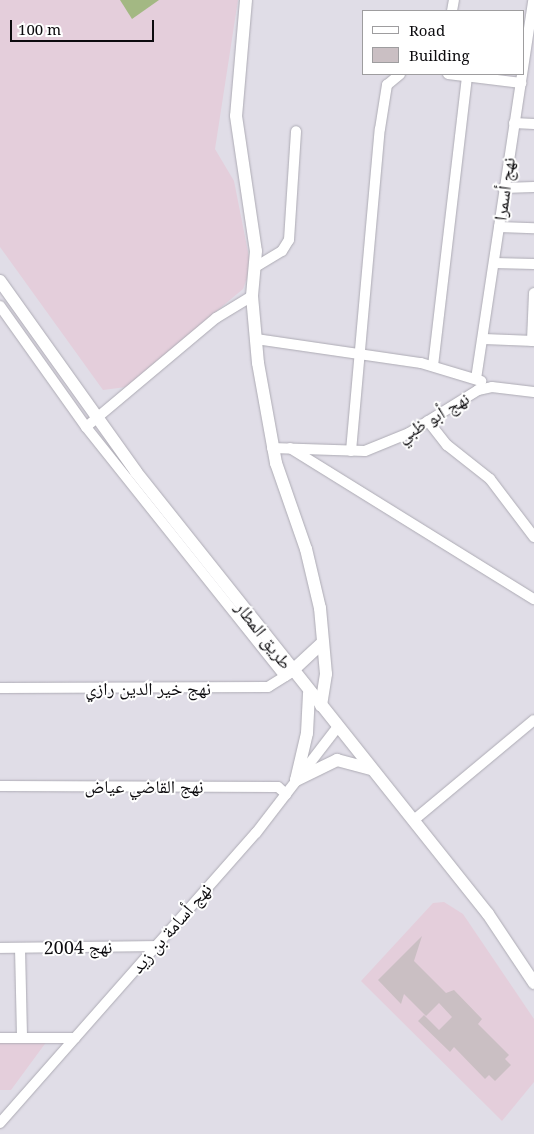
<!DOCTYPE html>
<meta charset="utf-8">
<style>
body{margin:0}
#map{position:relative;width:534px;height:1134px;overflow:hidden;background:#e0dde7;font-family:"Noto Serif","Noto Naskh Arabic",serif}
div>[style]{position:absolute}
.education>*{inset:0;background:#e4cedb}
.green>*{inset:0;background:#a3b883}
.building>*{inset:0;background:#cabfc3}
.roads{filter:drop-shadow(0 0 1px #adabb4) drop-shadow(0 0 1px #adabb4)}
.minor>*{height:10px;margin:-5px;padding:0 5px;transform-origin:5px;border-radius:5px;background:#fff}
.major>*{height:12px;margin:-6px;padding:0 6px;transform-origin:6px;border-radius:6px;background:#fff}
span{translate:-50% -50%;white-space:nowrap;text-align:center;line-height:1.15;-webkit-text-stroke:4px #fff;paint-order:stroke}
.street-label{font-size:18px;color:#0c0b0e}
.legend{position:absolute;left:362px;top:10px;width:162px;height:65px;box-sizing:border-box;background:#fff;border:1px solid #9e9d9f;margin:0;padding:6px 9px;list-style:none;font-size:15px;color:#0c0b0e}
.legend li{display:flex;align-items:center;gap:10px;height:25px}
.legend b{width:25px;border:1px solid #9e9d9f}
.scale{position:absolute;left:10px;top:20px;width:144px;height:22px;box-sizing:border-box;border:2px solid #0c0b0e;border-top:0;padding-left:6px;font-size:15px;line-height:18px;white-space:nowrap;color:#0c0b0e;-webkit-text-stroke:4px #fff;paint-order:stroke}
</style>
<div id="map">
<div class="education">
<i style="clip-path:polygon(0 0,238px 0,215px 149px,234px 181px,251px 267px,243px 289px,126px 387px,103px 390px,0 247px)"></i>
<i style="clip-path:polygon(444px 902px,463px 914px,534px 1019px,534px 1082px,502px 1121px,361px 981px,433px 903px)"></i>
<i style="clip-path:polygon(0 1041px,47px 1041px,11px 1090px,0 1090px)"></i>
</div>
<div class="green">
<i style="clip-path:polygon(120px 0,159px 0,132px 19px)"></i>
</div>
<div class="building">
<i style="clip-path:polygon(422px 936px,414px 961px,446px 993px,454px 990px,482px 1019px,478px 1024px,509px 1055px,505px 1059px,511px 1065px,495px 1081px,489px 1075px,485px 1079px,454px 1047px,450px 1052px,418px 1021px,424px 1015px,439px 1030px,452px 1017px,439px 1003px,426px 1016px,404px 994px,401px 1004px,378px 980px)"></i>
</div>
<div class="roads">
<div class="minor">
<i style="left:452px;top:11px;width:11px;rotate:-80deg"></i>
<i style="left:448px;top:74px;width:74px;rotate:7deg"></i>
<i style="left:514px;top:123px;width:20px;rotate:3deg"></i>
<i style="left:503px;top:188px;width:31px;rotate:-2deg"></i>
<i style="left:499px;top:227px;width:35px;rotate:2deg"></i>
<i style="left:494px;top:263px;width:40px;rotate:1.4deg"></i>
<i style="left:257px;top:266px;width:29px;rotate:-31deg"></i>
<i style="left:282px;top:251px;width:13px;rotate:-58deg"></i>
<i style="left:289px;top:240px;width:109px;rotate:-86.3deg"></i>
<i style="left:0;top:306px;width:148px;rotate:54.6deg"></i>
<i style="left:86px;top:427px;width:319px;rotate:51.4deg"></i>
<i style="left:256px;top:339px;width:167px;rotate:8.3deg"></i>
<i style="left:421px;top:363px;width:63px;rotate:16.7deg"></i>
<i style="left:484px;top:339px;width:50px;rotate:2.3deg"></i>
<i style="left:532px;top:341px;width:48px;rotate:-87.6deg"></i>
<i style="left:433px;top:366px;width:290px;rotate:-83.3deg"></i>
<i style="left:476px;top:379px;width:383px;rotate:-81.4deg"></i>
<i style="left:428px;top:421px;width:31px;rotate:52deg"></i>
<i style="left:447px;top:445px;width:55px;rotate:38.3deg"></i>
<i style="left:490px;top:479px;width:73px;rotate:52.8deg"></i>
<i style="left:86px;top:427px;width:170px;rotate:-40deg"></i>
<i style="left:216px;top:318px;width:42px;rotate:-31.4deg"></i>
<i style="left:272px;top:448px;width:93px;rotate:1.8deg"></i>
<i style="left:365px;top:451px;width:48px;rotate:-22.2deg"></i>
<i style="left:409px;top:433px;width:81px;rotate:-31.9deg"></i>
<i style="left:478px;top:390px;width:14px;rotate:-12deg"></i>
<i style="left:492px;top:387px;width:42px;rotate:6.8deg"></i>
<i style="left:290px;top:448px;width:287px;rotate:31.8deg"></i>
<i style="left:351px;top:451px;width:323px;rotate:-84.9deg"></i>
<i style="left:380px;top:129px;width:45px;rotate:-81deg"></i>
<i style="left:387px;top:85px;width:17px;rotate:-40deg"></i>
<i style="left:0;top:688px;width:268px;rotate:-0.2deg"></i>
<i style="left:268px;top:687px;width:26px;rotate:-32deg"></i>
<i style="left:0;top:786px;width:278px;rotate:0.2deg"></i>
<i style="left:278px;top:787px;width:11px;rotate:41deg"></i>
<i style="left:414px;top:820px;width:156px;rotate:-39.8deg"></i>
<i style="left:0;top:948px;width:156px;rotate:-0.7deg"></i>
<i style="left:20px;top:948px;width:90px;rotate:88.7deg"></i>
<i style="left:0;top:1038px;width:75px"></i>
<i style="left:0;top:1123px;width:387px;rotate:-48.6deg"></i>
<i style="left:256px;top:833px;width:133px;rotate:-52.4deg"></i>
</div>
<div class="major">
<i style="left:246px;top:0;width:116px;rotate:94.9deg"></i>
<i style="left:236px;top:116px;width:136px;rotate:81.6deg"></i>
<i style="left:256px;top:251px;width:45px;rotate:95.1deg"></i>
<i style="left:252px;top:296px;width:67px;rotate:84.9deg"></i>
<i style="left:258px;top:363px;width:102px;rotate:79.8deg"></i>
<i style="left:276px;top:463px;width:91px;rotate:70.8deg"></i>
<i style="left:306px;top:549px;width:61px;rotate:76.7deg"></i>
<i style="left:320px;top:608px;width:66px;rotate:84.8deg"></i>
<i style="left:326px;top:674px;width:32px;rotate:99deg"></i>
<i style="left:0;top:281px;width:234px;rotate:54.5deg"></i>
<i style="left:136px;top:472px;width:565px;rotate:51.47deg"></i>
<i style="left:488px;top:914px;width:83px;rotate:56.3deg"></i>
<i style="left:292px;top:671px;width:41px;rotate:-43deg"></i>
<i style="left:296px;top:780px;width:48px;rotate:-76.8deg"></i>
<i style="left:307px;top:733px;width:40px;rotate:-87.1deg"></i>
<i style="left:296px;top:780px;width:46px;rotate:-26deg"></i>
<i style="left:337px;top:760px;width:34px;rotate:15deg"></i>
</div>
</div>
<div class="street-label">
<span style="left:504px;top:189px;rotate:-82deg">نهج أسمرا</span>
<span style="left:433px;top:417px;rotate:-31deg">نهج أبو ظبي</span>
<span style="left:264px;top:635px;rotate:52deg">طريق المطار</span>
<span style="left:148px;top:688px">نهج خير الدين رازي</span>
<span style="left:144px;top:786px">نهج القاضي عياض</span>
<span style="left:171px;top:928px;rotate:-49deg">نهج أسامة بن زيد</span>
<span style="left:78px;top:947px;rotate:-1deg">نهج 2004</span>
</div>
<ul class="legend">
<li><b style="height:6px;background:#fff"></b>Road</li>
<li><b style="height:14px;background:#cabfc3"></b>Building</li>
</ul>
<div class="scale">100 m</div>
</div>
